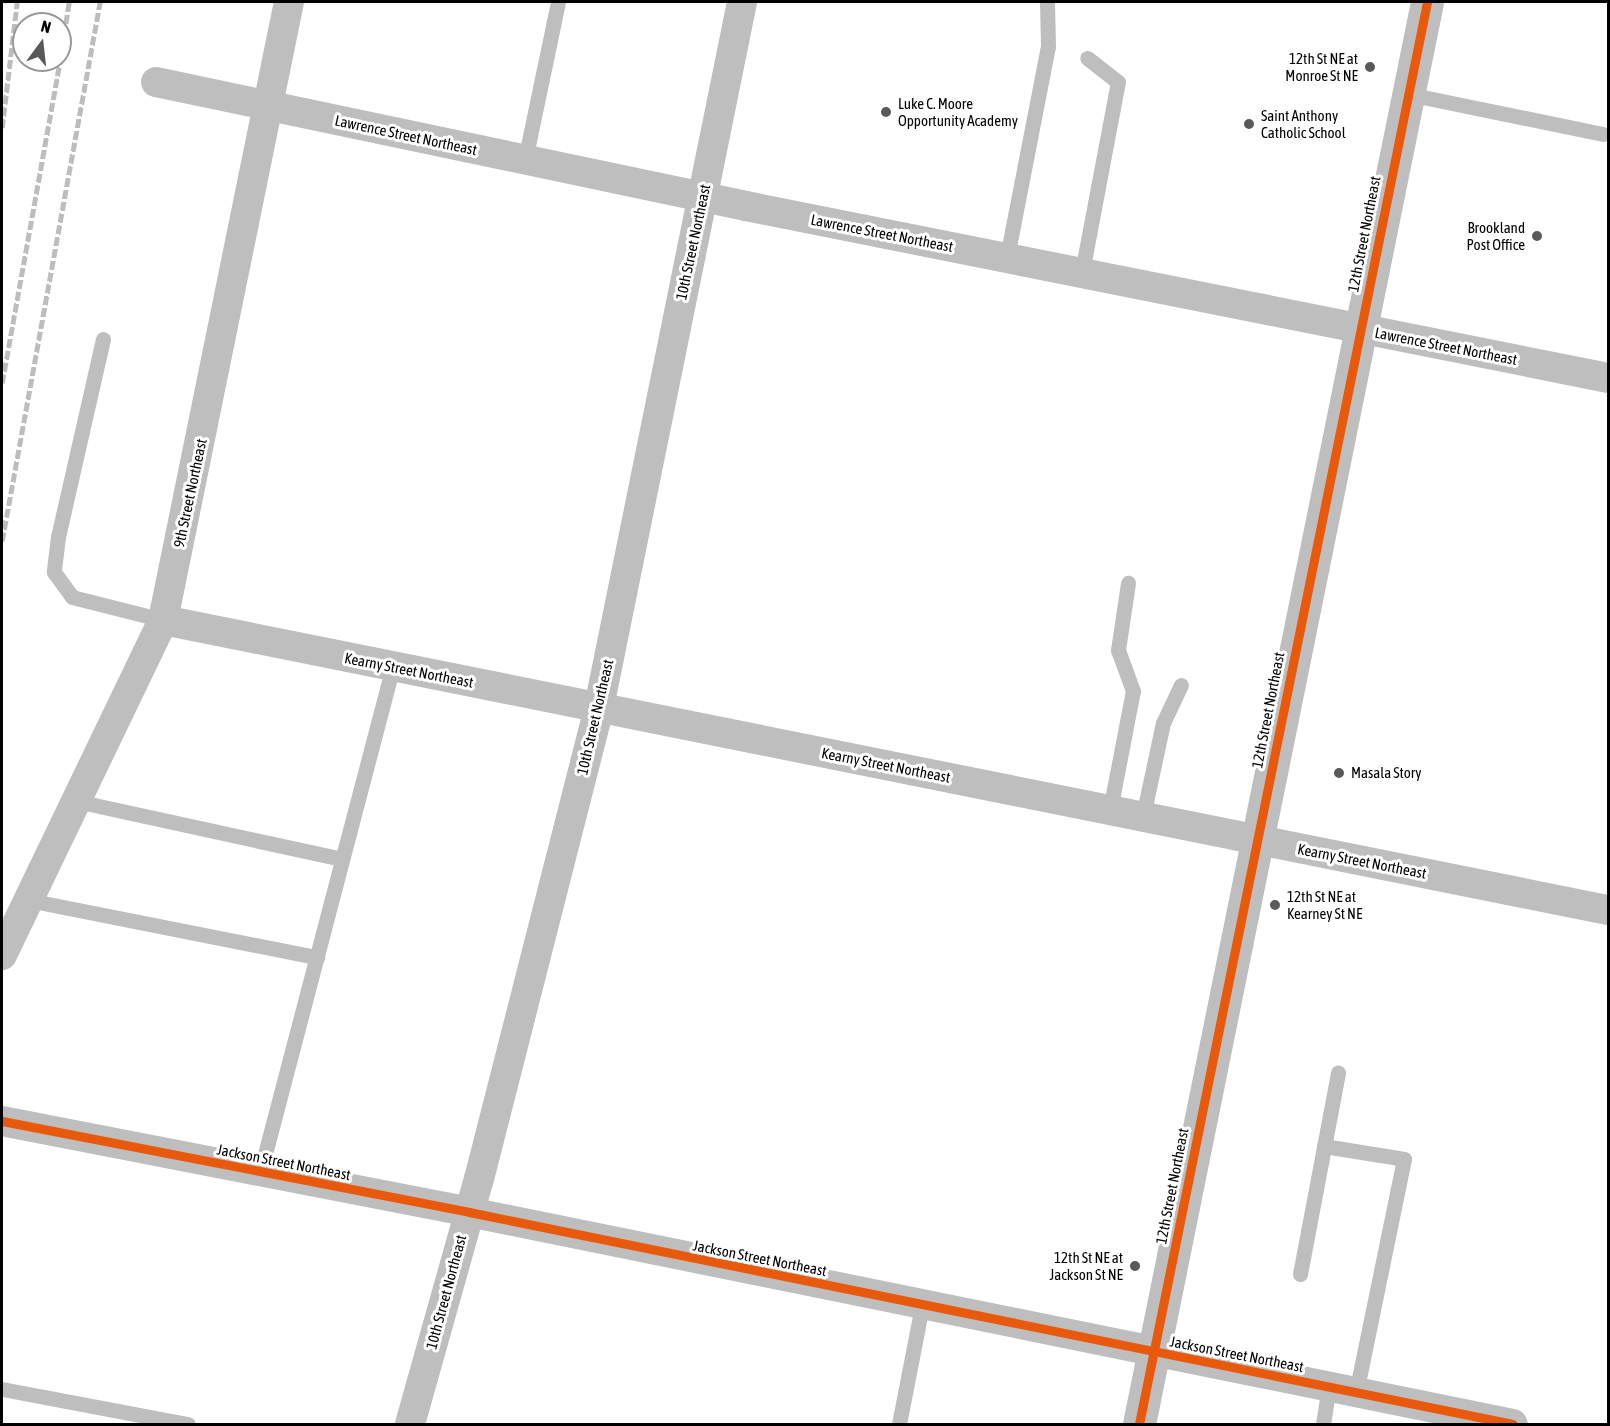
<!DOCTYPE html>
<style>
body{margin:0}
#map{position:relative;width:1610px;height:1426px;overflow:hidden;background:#fff;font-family:"Asap Condensed",sans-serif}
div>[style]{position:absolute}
.service>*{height:15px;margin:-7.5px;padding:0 7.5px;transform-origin:7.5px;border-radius:7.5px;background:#bebebe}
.minor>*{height:30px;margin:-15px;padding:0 15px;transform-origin:15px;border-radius:15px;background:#bebebe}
.tertiary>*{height:33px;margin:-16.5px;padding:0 16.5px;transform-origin:16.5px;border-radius:16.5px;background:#bebebe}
.rail>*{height:4.5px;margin-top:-2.25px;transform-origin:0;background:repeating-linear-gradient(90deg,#bdbdbd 0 9px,transparent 0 12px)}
.cycleway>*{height:9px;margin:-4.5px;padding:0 4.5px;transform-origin:4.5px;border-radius:4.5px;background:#e8590c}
.dots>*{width:16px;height:16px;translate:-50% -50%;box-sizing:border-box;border:3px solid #fff;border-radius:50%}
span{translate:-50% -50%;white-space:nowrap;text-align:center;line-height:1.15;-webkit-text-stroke:6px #fff;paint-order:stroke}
.poi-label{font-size:15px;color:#000}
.right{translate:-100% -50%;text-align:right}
.left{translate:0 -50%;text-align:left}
.street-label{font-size:15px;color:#000}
.frame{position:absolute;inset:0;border:3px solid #000;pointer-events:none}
.north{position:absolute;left:12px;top:12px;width:60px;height:60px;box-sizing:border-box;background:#fff;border:2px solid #999;border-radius:50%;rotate:15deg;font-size:16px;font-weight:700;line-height:24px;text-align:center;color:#000}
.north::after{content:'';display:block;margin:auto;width:21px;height:27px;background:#595959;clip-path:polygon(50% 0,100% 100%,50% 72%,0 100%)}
</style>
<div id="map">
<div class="service">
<i style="left:1408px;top:94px;width:199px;rotate:11.6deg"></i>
<i style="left:525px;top:160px;width:161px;rotate:-78.2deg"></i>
<i style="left:1007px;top:257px;width:215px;rotate:-79deg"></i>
<i style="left:1048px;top:46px;width:44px;rotate:-91.3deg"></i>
<i style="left:1082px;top:272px;width:193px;rotate:-79.3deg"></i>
<i style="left:1118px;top:82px;width:39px;rotate:-142deg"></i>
<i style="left:103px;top:339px;width:203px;rotate:102.8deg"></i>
<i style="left:58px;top:537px;width:35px;rotate:97deg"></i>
<i style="left:54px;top:572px;width:31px;rotate:54deg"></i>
<i style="left:72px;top:597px;width:94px;rotate:14.2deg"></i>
<i style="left:76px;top:801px;width:272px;rotate:12.3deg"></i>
<i style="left:1110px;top:810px;width:121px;rotate:-79.1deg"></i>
<i style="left:1133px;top:691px;width:44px;rotate:-110.1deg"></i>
<i style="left:1118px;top:650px;width:68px;rotate:-81.5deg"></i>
<i style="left:1143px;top:816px;width:95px;rotate:-77.9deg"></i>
<i style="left:1163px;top:723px;width:42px;rotate:-64.7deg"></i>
<i style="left:28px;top:900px;width:295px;rotate:11.2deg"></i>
<i style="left:1324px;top:1146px;width:81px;rotate:9.2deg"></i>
<i style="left:1404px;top:1159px;width:239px;rotate:101.6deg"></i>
<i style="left:260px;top:1173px;width:524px;rotate:-75.3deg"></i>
<i style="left:1300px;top:1274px;width:205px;rotate:-79.3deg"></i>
<i style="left:2px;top:1389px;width:189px;rotate:10.7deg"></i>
<i style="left:899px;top:1424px;width:120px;rotate:-79deg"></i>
<i style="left:1323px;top:1424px;width:37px;rotate:-81deg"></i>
</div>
<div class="minor">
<i style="left:156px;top:82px;width:603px;rotate:11.87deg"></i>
<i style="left:746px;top:206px;width:879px;rotate:11.28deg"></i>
<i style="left:163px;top:620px;width:1474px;rotate:11.35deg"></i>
<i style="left:2px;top:955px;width:372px;rotate:-64.3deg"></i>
<i style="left:163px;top:620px;width:631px;rotate:-78.48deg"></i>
<i style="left:2px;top:1121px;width:476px;rotate:11deg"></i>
<i style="left:469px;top:1212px;width:1065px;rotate:11.48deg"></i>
<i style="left:410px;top:1424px;width:255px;rotate:-74.3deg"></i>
<i style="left:479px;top:1179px;width:487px;rotate:-75.7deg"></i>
<i style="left:599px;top:707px;width:719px;rotate:-78.53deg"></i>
</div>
<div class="tertiary">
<i style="left:1139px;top:1424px;width:1451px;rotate:-78.55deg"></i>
</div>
<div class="rail">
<i style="left:60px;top:59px;width:58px;rotate:-81deg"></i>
<i style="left:2px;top:128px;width:127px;rotate:-83.2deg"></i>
<i style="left:2px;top:383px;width:328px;rotate:-79.8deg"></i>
<i style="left:2px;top:541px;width:548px;rotate:-79.7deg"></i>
</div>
<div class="cycleway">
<i style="left:2px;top:1121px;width:476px;rotate:11deg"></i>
<i style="left:469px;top:1212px;width:1065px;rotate:11.48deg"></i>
<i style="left:1139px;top:1424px;width:1451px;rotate:-78.55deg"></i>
</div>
<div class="dots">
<i style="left:1370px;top:67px;background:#595959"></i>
<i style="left:886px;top:112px;background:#595959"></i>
<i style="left:1249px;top:124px;background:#595959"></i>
<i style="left:1537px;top:236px;background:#595959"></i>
<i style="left:1339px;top:773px;background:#595959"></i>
<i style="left:1275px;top:905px;background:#595959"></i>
<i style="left:1135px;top:1266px;background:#595959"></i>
</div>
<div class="poi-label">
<span class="right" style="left:1358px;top:67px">12th St NE at<br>Monroe St NE</span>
<span class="left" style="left:898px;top:112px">Luke C. Moore<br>Opportunity Academy</span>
<span class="left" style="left:1261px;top:124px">Saint Anthony<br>Catholic School</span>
<span class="right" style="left:1525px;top:236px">Brookland<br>Post Office</span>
<span class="left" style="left:1351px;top:773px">Masala Story</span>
<span class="left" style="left:1287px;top:905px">12th St NE at<br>Kearney St NE</span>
<span class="right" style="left:1123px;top:1266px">12th St NE at<br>Jackson St NE</span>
</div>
<div class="street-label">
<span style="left:406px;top:135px;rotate:12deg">Lawrence Street Northeast</span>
<span style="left:882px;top:233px;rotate:11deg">Lawrence Street Northeast</span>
<span style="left:1364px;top:234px;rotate:-79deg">12th Street Northeast</span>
<span style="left:693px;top:242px;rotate:-78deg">10th Street Northeast</span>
<span style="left:1446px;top:346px;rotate:11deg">Lawrence Street Northeast</span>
<span style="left:190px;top:493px;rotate:-78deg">9th Street Northeast</span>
<span style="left:409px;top:670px;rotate:11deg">Kearny Street Northeast</span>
<span style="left:1268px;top:710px;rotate:-79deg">12th Street Northeast</span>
<span style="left:595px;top:717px;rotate:-77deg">10th Street Northeast</span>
<span style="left:886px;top:765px;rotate:11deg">Kearny Street Northeast</span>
<span style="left:1362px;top:861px;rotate:11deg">Kearny Street Northeast</span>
<span style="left:284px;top:1162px;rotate:11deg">Jackson Street Northeast</span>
<span style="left:1172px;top:1186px;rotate:-79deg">12th Street Northeast</span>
<span style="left:760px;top:1258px;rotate:11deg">Jackson Street Northeast</span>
<span style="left:446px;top:1292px;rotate:-75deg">10th Street Northeast</span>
<span style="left:1237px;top:1354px;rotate:11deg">Jackson Street Northeast</span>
</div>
<div class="frame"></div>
<div class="north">N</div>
</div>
